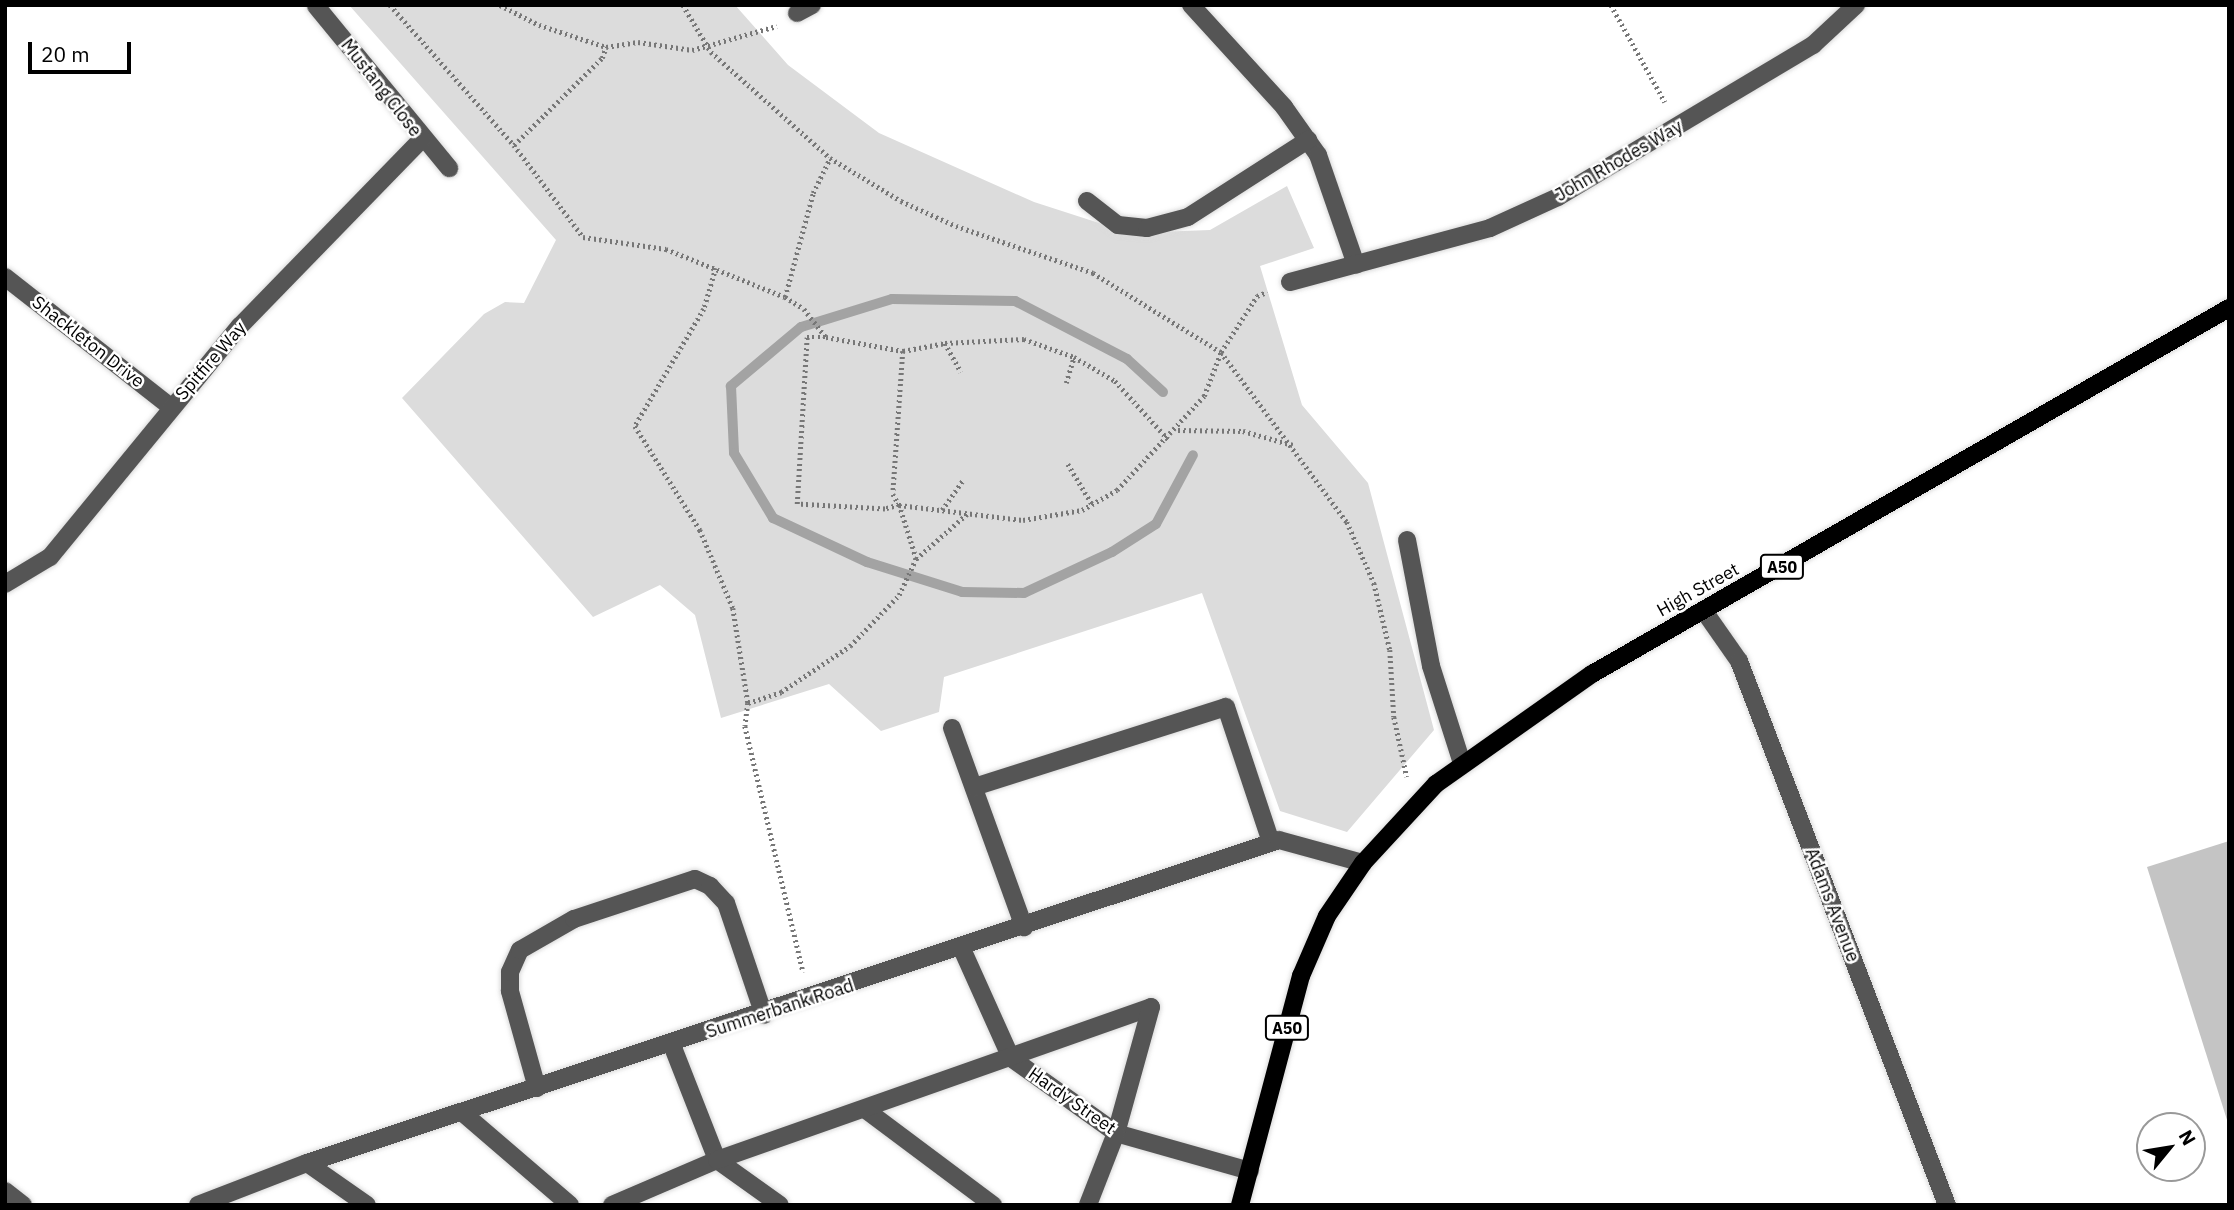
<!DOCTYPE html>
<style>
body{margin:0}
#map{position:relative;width:2234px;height:1210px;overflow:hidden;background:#fff;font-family:"IBM Plex Sans",sans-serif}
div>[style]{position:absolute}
.green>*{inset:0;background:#dcdcdc}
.stream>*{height:10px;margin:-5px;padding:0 5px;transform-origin:5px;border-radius:5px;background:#a3a3a3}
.building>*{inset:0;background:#c4c4c4}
.path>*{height:4.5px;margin-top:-2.25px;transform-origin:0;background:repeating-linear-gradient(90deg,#777 0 2px,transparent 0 5.5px)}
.roads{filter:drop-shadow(0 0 2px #dbdbdb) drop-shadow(0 0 2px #dbdbdb)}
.minor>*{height:18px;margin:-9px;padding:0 9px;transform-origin:9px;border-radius:9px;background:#555}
.major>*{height:18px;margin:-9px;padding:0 9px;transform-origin:9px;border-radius:9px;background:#000}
span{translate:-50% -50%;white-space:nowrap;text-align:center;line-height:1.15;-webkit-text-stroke:5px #fff;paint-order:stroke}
.shield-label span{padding:2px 5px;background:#fff;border:2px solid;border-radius:5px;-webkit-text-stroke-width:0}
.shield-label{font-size:16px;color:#000;font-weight:700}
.street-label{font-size:18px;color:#000}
.frame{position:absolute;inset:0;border:7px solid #000;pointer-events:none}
.north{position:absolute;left:2136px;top:1112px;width:70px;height:70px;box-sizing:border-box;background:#fff;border:2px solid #999;border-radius:50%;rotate:60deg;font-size:19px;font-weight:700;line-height:28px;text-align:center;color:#000}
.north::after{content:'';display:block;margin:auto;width:24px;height:32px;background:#000;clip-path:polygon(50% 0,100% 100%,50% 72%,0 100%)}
.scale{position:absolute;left:28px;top:42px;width:103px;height:32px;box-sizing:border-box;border:4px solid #000;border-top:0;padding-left:9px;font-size:21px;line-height:24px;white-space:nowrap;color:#000;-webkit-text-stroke:5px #fff;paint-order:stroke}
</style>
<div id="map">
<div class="green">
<i style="clip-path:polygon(349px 5px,735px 5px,788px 65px,879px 133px,1034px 202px,1130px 233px,1210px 230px,1287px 186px,1314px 248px,1260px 266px,1302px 405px,1368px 483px,1434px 730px,1347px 832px,1280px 811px,1202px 593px,944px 677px,939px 712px,881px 731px,829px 684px,721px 718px,695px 615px,660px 585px,593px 617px,402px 398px,484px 314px,505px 302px,524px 303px,556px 240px)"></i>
</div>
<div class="stream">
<i style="left:1163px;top:392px;width:49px;rotate:-137.5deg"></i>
<i style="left:1127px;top:359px;width:126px;rotate:-152.6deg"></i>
<i style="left:1015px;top:301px;width:123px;rotate:-179.1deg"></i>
<i style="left:892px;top:299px;width:95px;rotate:162.9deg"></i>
<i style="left:801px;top:327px;width:92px;rotate:139.9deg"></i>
<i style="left:731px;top:386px;width:67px;rotate:87.4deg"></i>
<i style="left:734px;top:453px;width:76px;rotate:59deg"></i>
<i style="left:773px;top:518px;width:104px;rotate:25.1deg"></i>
<i style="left:867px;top:562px;width:100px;rotate:17.5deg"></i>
<i style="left:962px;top:592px;width:62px;rotate:0.9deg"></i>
<i style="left:1024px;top:593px;width:97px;rotate:-25deg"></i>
<i style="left:1112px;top:552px;width:52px;rotate:-32.5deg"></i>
<i style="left:1156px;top:524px;width:78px;rotate:-61.8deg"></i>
</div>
<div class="building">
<i style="clip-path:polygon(2229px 841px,2229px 1123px,2228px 1123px,2147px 867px)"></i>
</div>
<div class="path">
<i style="left:390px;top:5px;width:187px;rotate:48.5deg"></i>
<i style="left:514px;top:145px;width:115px;rotate:53.1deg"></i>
<i style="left:583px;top:237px;width:84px;rotate:8.2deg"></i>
<i style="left:666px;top:249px;width:128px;rotate:22deg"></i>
<i style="left:785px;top:297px;width:22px;rotate:32deg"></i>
<i style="left:804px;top:309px;width:36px;rotate:52deg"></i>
<i style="left:826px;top:337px;width:78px;rotate:10.3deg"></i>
<i style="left:903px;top:351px;width:143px;rotate:94deg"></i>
<i style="left:893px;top:494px;width:13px;rotate:61deg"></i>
<i style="left:899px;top:505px;width:125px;rotate:6.9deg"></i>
<i style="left:1023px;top:520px;width:60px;rotate:-9.6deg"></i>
<i style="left:1082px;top:510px;width:40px;rotate:-29.7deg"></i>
<i style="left:1117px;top:490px;width:128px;rotate:-47.2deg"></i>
<i style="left:1204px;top:396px;width:47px;rotate:-68.9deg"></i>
<i style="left:1221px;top:352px;width:67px;rotate:-57.3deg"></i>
<i style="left:1257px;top:296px;width:11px;rotate:-22deg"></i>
<i style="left:500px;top:5px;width:44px;rotate:27.1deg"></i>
<i style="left:539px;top:25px;width:71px;rotate:18.2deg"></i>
<i style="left:606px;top:47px;width:32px;rotate:-9deg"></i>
<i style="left:638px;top:42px;width:55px;rotate:8.4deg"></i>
<i style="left:692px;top:50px;width:88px;rotate:-15.8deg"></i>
<i style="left:683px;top:5px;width:55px;rotate:59.2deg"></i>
<i style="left:711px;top:52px;width:159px;rotate:41.7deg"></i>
<i style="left:830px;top:158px;width:83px;rotate:31.2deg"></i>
<i style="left:901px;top:201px;width:60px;rotate:24.4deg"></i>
<i style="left:956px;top:226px;width:145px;rotate:18.9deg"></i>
<i style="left:1093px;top:273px;width:150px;rotate:31.7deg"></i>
<i style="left:1221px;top:352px;width:212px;rotate:53.5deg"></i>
<i style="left:1347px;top:522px;width:67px;rotate:66.1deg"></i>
<i style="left:1374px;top:583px;width:69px;rotate:76.6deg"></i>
<i style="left:1390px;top:650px;width:67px;rotate:86.6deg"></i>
<i style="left:1394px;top:717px;width:61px;rotate:77.8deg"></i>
<i style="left:1611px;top:5px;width:111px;rotate:60.9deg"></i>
<i style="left:514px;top:145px;width:124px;rotate:-44.7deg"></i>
<i style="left:602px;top:58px;width:12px;rotate:-70deg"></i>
<i style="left:716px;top:268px;width:43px;rotate:106.3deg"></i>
<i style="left:704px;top:309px;width:136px;rotate:120.5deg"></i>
<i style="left:635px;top:426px;width:123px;rotate:58deg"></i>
<i style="left:700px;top:530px;width:85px;rotate:67.1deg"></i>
<i style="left:733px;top:608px;width:96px;rotate:81deg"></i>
<i style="left:748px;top:703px;width:35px;rotate:-18deg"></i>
<i style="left:781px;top:692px;width:83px;rotate:-33.7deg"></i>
<i style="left:850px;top:646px;width:71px;rotate:-46.1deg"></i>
<i style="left:899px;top:595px;width:40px;rotate:-65deg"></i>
<i style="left:916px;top:559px;width:57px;rotate:-107.5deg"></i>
<i style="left:899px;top:505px;width:15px;rotate:164deg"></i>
<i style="left:885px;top:509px;width:88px;rotate:-176.7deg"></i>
<i style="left:797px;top:504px;width:167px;rotate:-86.6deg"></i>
<i style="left:807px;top:337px;width:19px"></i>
<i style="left:785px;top:297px;width:108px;rotate:-74.9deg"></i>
<i style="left:813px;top:193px;width:39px;rotate:-64deg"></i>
<i style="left:945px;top:343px;width:33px;rotate:61deg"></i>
<i style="left:903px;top:351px;width:43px;rotate:-10.8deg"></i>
<i style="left:945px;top:343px;width:79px;rotate:-2.9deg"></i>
<i style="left:1024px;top:339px;width:53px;rotate:19.8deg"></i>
<i style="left:1074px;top:357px;width:48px;rotate:30.3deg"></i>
<i style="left:1115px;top:381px;width:79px;rotate:47.6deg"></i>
<i style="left:1066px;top:383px;width:27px;rotate:-73deg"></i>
<i style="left:1178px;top:430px;width:65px;rotate:0.9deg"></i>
<i style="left:1243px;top:431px;width:52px;rotate:15.6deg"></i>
<i style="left:1068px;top:464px;width:47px;rotate:59deg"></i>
<i style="left:942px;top:510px;width:37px;rotate:-55deg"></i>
<i style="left:916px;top:559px;width:68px;rotate:-41.4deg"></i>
<i style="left:748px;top:703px;width:23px;rotate:97deg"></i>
<i style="left:745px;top:726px;width:253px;rotate:76.7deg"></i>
</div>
<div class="roads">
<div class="minor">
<i style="left:1191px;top:5px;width:138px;rotate:47.6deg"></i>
<i style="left:1284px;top:107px;width:59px;rotate:54.7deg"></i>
<i style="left:1318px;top:155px;width:116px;rotate:70.9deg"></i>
<i style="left:316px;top:6px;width:210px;rotate:50.6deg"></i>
<i style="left:797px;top:13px;width:17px;rotate:-28deg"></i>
<i style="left:1087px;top:201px;width:39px;rotate:38deg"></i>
<i style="left:1118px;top:225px;width:29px;rotate:6deg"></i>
<i style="left:1147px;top:228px;width:42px;rotate:-15deg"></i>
<i style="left:1188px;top:217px;width:143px;rotate:-32.7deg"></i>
<i style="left:5px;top:277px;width:211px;rotate:38.1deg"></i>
<i style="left:1290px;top:282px;width:207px;rotate:-15.1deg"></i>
<i style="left:1490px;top:228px;width:75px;rotate:-24.5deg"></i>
<i style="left:1558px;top:197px;width:297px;rotate:-30.8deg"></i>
<i style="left:1813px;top:45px;width:59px;rotate:-42.9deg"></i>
<i style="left:1407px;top:540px;width:128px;rotate:79.2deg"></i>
<i style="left:1431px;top:666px;width:102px;rotate:72.3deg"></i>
<i style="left:5px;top:584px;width:52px;rotate:-31deg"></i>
<i style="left:50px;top:557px;width:299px;rotate:-50.6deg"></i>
<i style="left:240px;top:326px;width:261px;rotate:-45.8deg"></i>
<i style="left:1704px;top:611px;width:61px;rotate:55deg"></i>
<i style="left:1739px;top:661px;width:582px;rotate:69.08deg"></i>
<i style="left:952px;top:728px;width:212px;rotate:70.1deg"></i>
<i style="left:974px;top:787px;width:264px;rotate:-17.6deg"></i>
<i style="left:1226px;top:707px;width:142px;rotate:71.6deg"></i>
<i style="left:962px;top:949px;width:120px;rotate:65.8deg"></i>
<i style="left:1011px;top:1058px;width:129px;rotate:35.5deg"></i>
<i style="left:1116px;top:1133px;width:139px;rotate:15.8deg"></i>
<i style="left:672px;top:1045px;width:123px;rotate:68.6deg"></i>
<i style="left:717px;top:1160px;width:77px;rotate:35.5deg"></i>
<i style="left:537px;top:1088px;width:101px;rotate:-105.6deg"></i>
<i style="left:510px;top:991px;width:19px;rotate:-90deg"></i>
<i style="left:510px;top:972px;width:24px;rotate:-66deg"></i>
<i style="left:520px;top:950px;width:62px;rotate:-29.9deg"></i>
<i style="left:574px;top:919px;width:127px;rotate:-18.3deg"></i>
<i style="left:695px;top:879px;width:17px;rotate:25deg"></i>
<i style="left:710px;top:886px;width:23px;rotate:47deg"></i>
<i style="left:726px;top:903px;width:118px;rotate:71.3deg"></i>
<i style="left:866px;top:1110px;width:159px;rotate:36.8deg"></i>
<i style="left:463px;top:1113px;width:141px;rotate:40.7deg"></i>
<i style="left:307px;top:1163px;width:73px;rotate:35deg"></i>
<i style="left:5px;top:1191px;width:23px;rotate:38deg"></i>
<i style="left:198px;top:1205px;width:117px;rotate:-21.1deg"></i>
<i style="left:307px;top:1163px;width:1024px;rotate:-18.38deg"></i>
<i style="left:1279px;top:840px;width:87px;rotate:15.3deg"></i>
<i style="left:612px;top:1205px;width:114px;rotate:-23.2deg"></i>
<i style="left:717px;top:1160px;width:460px;rotate:-19.4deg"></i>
<i style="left:1151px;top:1007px;width:131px;rotate:105.5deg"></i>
<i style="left:1116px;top:1133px;width:77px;rotate:111.3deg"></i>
</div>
<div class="major">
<i style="left:1240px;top:1205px;width:237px;rotate:-75.1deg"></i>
<i style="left:1301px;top:976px;width:65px;rotate:-66.6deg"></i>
<i style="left:1327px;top:916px;width:64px;rotate:-55.8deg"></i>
<i style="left:1363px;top:863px;width:108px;rotate:-47.3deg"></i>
<i style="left:1436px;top:784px;width:191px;rotate:-35.2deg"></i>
<i style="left:1592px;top:674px;width:735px;rotate:-29.88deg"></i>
</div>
</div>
<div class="shield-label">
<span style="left:1782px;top:567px">A50</span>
<span style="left:1287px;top:1028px">A50</span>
</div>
<div class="street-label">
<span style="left:381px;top:88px;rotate:52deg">Mustang Close</span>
<span style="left:1619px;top:161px;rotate:-30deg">John Rhodes Way</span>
<span style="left:88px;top:342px;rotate:38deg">Shackleton Drive</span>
<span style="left:211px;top:361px;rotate:-49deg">Spitfire Way</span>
<span style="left:1698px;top:590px;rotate:-29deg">High Street</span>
<span style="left:1832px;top:905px;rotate:69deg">Adams Avenue</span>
<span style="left:780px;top:1009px;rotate:-18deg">Summerbank Road</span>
<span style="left:1072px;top:1101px;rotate:35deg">Hardy Street</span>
</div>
<div class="frame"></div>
<div class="north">N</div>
<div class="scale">20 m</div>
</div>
